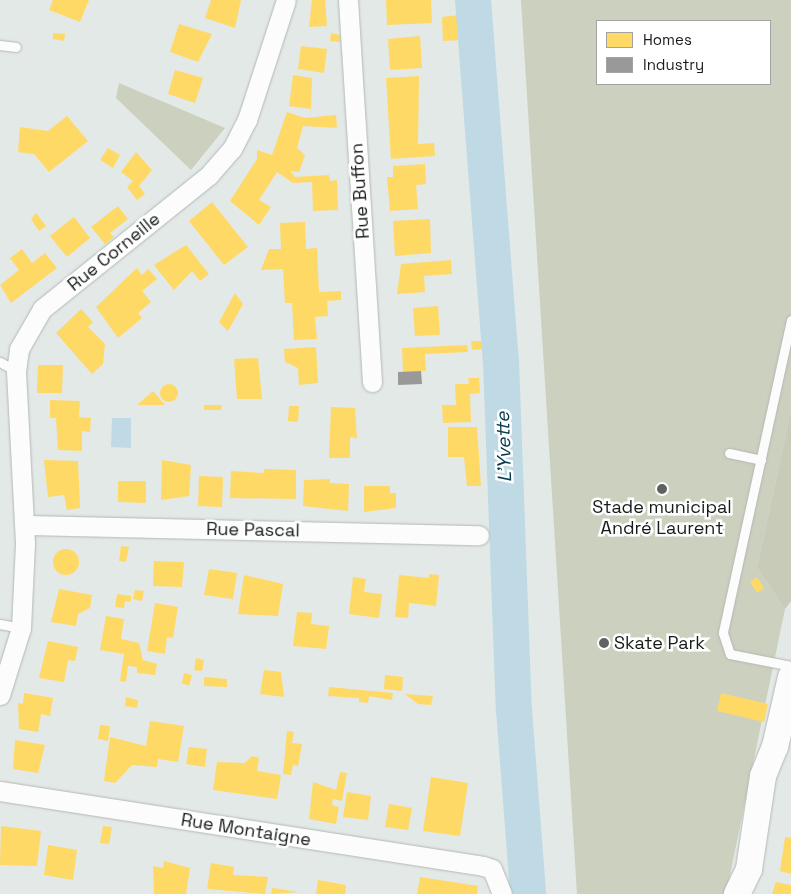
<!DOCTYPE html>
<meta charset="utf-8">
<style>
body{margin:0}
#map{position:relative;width:791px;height:894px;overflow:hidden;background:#e3e9e6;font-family:"Space Grotesk",sans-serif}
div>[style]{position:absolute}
.green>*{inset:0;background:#ccd0be}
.forest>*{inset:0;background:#c8cbb8}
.water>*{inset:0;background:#bfdae5}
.homes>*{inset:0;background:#ffd966}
.round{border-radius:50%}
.industry>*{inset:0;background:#999}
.river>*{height:36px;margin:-18px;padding:0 18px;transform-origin:18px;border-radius:18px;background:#bfdae5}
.roads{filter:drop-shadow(0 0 1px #b3b8b6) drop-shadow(0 0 1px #b3b8b6)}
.lane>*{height:9px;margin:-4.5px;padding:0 4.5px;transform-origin:4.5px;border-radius:4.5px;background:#fbfcfb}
.street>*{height:19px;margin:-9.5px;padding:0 9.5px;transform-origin:9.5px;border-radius:9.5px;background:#fbfcfb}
.secondary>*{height:26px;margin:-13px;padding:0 13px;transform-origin:13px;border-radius:13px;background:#fbfcfb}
.dots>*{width:14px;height:14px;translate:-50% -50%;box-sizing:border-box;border:2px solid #fff;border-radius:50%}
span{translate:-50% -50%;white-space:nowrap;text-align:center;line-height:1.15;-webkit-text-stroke:5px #fff;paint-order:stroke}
.street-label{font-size:18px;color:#171b1a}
.poi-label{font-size:18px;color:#171b1a}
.left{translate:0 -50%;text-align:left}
.water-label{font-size:19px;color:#063a4d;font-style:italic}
.legend{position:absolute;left:596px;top:20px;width:175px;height:65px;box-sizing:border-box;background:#fff;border:1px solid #a2a4a3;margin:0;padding:6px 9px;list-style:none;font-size:15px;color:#171b1a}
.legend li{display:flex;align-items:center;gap:10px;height:25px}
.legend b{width:25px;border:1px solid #a2a4a3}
</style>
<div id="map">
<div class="green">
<i style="clip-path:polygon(evenodd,521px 0,791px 0,791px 410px,757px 568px,785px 609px,726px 894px,577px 894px,521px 0,597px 21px,770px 21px,770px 84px,597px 84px,597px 21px)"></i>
<i style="clip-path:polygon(119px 83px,225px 128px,191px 170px,116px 98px)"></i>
</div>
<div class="forest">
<i style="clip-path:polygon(791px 410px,791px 601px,785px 609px,757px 568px)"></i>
</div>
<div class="water">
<i style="clip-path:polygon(112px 418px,131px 418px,131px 448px,111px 447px)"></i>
</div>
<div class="homes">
<i style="clip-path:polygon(53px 0,89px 0,80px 22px,49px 10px)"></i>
<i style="clip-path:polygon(211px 0,241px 0,235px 28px,205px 18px)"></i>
<i style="clip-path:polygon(312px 0,325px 0,327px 26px,309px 27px)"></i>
<i style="clip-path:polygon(386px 0,431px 0,432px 23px,387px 25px)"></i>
<i style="clip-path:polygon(459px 15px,461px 40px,443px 41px,442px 17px)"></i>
<i style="clip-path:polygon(179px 24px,212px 34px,198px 62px,170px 52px)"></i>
<i style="clip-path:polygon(53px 33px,65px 34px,64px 41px,53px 39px)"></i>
<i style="clip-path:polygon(331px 33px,340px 35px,340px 42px,330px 41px)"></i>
<i style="clip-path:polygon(420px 36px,422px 68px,390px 70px,388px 39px)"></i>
<i style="clip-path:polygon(301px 46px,327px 49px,324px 73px,298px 69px)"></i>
<i style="clip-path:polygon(175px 70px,203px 78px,195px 103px,168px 94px)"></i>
<i style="clip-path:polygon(293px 75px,312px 78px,311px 109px,289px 106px)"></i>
<i style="clip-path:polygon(419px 76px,418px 144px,434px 143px,435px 156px,391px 159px,386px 78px)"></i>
<i style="clip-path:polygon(287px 112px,305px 118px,336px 115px,337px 128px,303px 126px,297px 148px,305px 155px,299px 172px,290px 171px,295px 177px,329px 175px,330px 181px,337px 180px,338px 210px,313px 211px,312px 182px,293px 183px,277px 172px,259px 200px,271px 207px,259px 225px,230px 201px,257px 159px,257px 150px,272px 155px)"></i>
<i style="clip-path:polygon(67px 116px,88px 141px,49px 172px,34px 154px,18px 152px,20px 127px,48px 131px)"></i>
<i style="clip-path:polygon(108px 148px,120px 155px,113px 168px,100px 160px)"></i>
<i style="clip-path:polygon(136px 152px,152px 170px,139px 186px,145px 194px,137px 200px,127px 187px,133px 181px,121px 172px)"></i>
<i style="clip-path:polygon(425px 164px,426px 184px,416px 185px,418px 209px,390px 211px,387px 177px,393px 177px,393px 166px)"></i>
<i style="clip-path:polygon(212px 202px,248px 247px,224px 265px,189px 221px)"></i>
<i style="clip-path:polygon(118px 206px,128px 219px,110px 233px,114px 237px,105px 244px,91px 227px)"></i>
<i style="clip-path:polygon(36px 213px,46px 226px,39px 231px,31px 219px)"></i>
<i style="clip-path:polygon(74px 217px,90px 238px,67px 257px,50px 236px)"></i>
<i style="clip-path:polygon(430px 219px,431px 253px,395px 256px,393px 221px)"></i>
<i style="clip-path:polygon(305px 222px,306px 249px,317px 248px,319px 292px,341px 291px,341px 300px,327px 301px,328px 316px,315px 317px,317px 339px,294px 340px,292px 303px,285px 303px,283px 269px,261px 270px,269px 249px,281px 249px,280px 223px)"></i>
<i style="clip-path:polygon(186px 245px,209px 274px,200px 281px,192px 271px,174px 290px,154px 265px)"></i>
<i style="clip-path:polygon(22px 249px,32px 263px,45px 253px,57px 268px,11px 303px,0 285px,19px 270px,10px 258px)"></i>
<i style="clip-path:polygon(451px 260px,452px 274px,424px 276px,425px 292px,397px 294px,401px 264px)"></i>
<i style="clip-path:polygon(137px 268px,142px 275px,148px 269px,157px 279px,142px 291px,151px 302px,138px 313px,142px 318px,118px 338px,96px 307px)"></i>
<i style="clip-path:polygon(235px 293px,243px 304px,228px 331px,219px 322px)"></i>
<i style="clip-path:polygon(438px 306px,440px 335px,415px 336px,413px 308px)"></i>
<i style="clip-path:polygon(81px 309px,93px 322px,88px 327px,105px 344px,103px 364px,92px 374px,56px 333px)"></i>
<i style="clip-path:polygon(471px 341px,485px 341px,485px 349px,472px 350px)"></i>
<i style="clip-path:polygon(467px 345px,468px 352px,425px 354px,426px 371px,403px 372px,402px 348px)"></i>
<i style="clip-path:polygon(316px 347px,318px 383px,299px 385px,298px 368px,285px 362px,284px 349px)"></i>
<i style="clip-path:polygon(258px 358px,262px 399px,237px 399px,234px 359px)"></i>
<i style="clip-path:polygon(38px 365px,63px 365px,62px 393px,37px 393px)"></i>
<i style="clip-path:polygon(468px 378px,479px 378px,480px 393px,470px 394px,471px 422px,443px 423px,442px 405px,456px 405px,455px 384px,469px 384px)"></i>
<i class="round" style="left:160px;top:384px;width:18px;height:18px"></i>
<i style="clip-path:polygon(153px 391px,165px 405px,137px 405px)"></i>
<i style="clip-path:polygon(50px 400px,80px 401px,79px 417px,91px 418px,90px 432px,82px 431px,82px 451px,58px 450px,56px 418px,50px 418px)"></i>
<i style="clip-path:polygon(204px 405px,222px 405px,221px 410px,204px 410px)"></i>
<i style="clip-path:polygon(289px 406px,299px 406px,298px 422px,288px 421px)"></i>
<i style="clip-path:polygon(331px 407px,355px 408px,357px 438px,350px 437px,350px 458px,329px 458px)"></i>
<i style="clip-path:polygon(448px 427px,477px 427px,481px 486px,467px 486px,464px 457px,448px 457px)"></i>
<i style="clip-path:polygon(44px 460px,78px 461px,80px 508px,67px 510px,64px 495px,48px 497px)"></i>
<i style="clip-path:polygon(162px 460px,191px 465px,189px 496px,161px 500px)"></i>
<i style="clip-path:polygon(264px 469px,296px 470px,296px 499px,230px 498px,231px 471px,264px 473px)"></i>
<i style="clip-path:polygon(199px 476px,223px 477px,222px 507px,198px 506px)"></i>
<i style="clip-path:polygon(330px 479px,330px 483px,349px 484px,348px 511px,303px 506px,304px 480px)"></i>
<i style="clip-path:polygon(118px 481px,146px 481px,146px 503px,118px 502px)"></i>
<i style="clip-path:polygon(364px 486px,390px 486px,390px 493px,396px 493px,396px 508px,364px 512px)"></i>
<i style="clip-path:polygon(121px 546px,129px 547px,126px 562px,119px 561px)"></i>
<i class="round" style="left:53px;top:549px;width:26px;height:26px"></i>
<i style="clip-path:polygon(154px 561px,184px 562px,182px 587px,153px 586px)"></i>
<i style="clip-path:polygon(209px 569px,237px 573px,233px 599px,204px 595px)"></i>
<i style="clip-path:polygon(429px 574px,439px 575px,436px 606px,409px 603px,408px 618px,395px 617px,399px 575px,429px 578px)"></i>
<i style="clip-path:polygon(244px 575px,283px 584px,278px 616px,238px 614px)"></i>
<i style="clip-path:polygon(353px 577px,366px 579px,364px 592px,382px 594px,379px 618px,349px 614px)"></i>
<i style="clip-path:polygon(757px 577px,764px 588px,757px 593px,750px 582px)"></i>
<i style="clip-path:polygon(59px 589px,92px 595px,90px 608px,78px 614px,76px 626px,51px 622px)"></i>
<i style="clip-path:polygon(135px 590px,144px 591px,142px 601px,133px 599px)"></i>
<i style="clip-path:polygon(117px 594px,131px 596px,131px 602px,125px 601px,124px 608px,115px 607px)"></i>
<i style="clip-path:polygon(155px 603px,178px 607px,173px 638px,167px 637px,165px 654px,147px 651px)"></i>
<i style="clip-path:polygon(297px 612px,312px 613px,311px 624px,329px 626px,326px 649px,293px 646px)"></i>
<i style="clip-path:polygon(106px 616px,124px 619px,121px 639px,139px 643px,143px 660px,157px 664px,155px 675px,137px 673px,137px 667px,128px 666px,126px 682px,120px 681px,124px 654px,100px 650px)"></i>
<i style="clip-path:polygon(48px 641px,78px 647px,75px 661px,68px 660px,64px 682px,39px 678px)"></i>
<i style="clip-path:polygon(196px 658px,204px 660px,202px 671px,194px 670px)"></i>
<i style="clip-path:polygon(264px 670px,281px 672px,284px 697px,260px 694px)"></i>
<i style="clip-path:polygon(184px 673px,192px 675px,189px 686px,182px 683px)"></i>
<i style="clip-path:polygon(385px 675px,403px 677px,402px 691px,384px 689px)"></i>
<i style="clip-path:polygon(204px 677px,227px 679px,227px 687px,204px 686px)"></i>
<i style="clip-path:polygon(329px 687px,393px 693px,392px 700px,369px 696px,368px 703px,359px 702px,359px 698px,328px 696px)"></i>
<i style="clip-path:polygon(24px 693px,53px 698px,50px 716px,41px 714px,38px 732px,19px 729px,18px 703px,23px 704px)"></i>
<i style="clip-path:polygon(721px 693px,768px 704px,764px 722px,717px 711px)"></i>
<i style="clip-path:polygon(405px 694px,433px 696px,431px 705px,418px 704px)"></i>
<i style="clip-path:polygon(126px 697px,138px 700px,137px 708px,125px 706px)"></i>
<i style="clip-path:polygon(150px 721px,184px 726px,178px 762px,158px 759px,157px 767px,132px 765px,115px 783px,104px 781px,110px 737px,146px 746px)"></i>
<i style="clip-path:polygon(100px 725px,110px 726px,108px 741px,98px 739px)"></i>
<i style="clip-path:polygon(287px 731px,294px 732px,292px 743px,302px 744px,298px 766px,293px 765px,291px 775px,283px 774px)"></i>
<i style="clip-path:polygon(15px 740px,45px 745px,38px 773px,13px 769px)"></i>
<i style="clip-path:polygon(189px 747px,207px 749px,205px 767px,186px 764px)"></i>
<i style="clip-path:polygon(252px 756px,259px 758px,257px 771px,281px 775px,277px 799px,213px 790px,217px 762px,245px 763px)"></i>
<i style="clip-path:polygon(340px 772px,347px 773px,342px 801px,333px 799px,332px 805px,339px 807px,336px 824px,309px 819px,313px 782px,336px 790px)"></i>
<i style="clip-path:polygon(431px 777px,468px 783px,460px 836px,423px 831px)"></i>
<i style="clip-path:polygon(347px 792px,371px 796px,368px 820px,343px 817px)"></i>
<i style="clip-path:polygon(389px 804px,412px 808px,408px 830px,385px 827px)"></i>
<i style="clip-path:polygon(1px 826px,41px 831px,37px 866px,0 865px)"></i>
<i style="clip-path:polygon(103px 826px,112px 827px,109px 844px,100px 843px)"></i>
<i style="clip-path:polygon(785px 837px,791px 838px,791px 874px,780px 871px)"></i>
<i style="clip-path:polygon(48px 845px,77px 850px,73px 880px,44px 875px)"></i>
<i style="clip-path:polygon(164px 861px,190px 868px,186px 894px,154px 894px,153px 866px,163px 868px)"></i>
<i style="clip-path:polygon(211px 863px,234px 867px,233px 875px,268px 877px,265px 894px,207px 889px)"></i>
<i style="clip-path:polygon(420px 877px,478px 886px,477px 894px,417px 894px)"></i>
<i style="clip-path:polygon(318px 880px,346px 885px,345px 894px,316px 894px)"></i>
<i style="clip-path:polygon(776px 882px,791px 885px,791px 894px,772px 894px)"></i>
<i style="clip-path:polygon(272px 888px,299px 892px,271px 894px)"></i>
</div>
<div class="industry">
<i style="clip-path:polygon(421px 371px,422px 384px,398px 385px,398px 372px)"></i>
</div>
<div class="river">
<i style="left:473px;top:0;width:362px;rotate:85.6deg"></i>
<i style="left:501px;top:361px;width:349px;rotate:87.9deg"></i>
<i style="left:514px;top:710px;width:185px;rotate:85.6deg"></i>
</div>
<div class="roads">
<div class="lane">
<i style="left:0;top:45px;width:16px;rotate:7deg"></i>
<i style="left:791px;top:320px;width:320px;rotate:102.3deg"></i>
<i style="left:723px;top:633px;width:22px;rotate:72deg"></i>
<i style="left:730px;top:654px;width:62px;rotate:11.1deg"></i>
<i style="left:0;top:362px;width:18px;rotate:29deg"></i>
<i style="left:729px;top:453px;width:33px;rotate:12deg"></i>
<i style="left:0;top:624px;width:21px;rotate:11deg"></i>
</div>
<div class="street">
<i style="left:348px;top:0;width:383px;rotate:86.4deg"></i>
<i style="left:26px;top:525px;width:453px;rotate:1.3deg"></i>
<i style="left:0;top:695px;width:70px;rotate:-72.6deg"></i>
<i style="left:21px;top:628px;width:85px;rotate:-87.3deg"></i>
<i style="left:25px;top:543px;width:172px;rotate:-93deg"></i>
<i style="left:16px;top:371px;width:22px;rotate:-82deg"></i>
<i style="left:19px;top:349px;width:46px;rotate:-60.1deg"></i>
<i style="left:42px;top:309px;width:214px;rotate:-38.7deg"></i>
<i style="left:209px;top:175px;width:35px;rotate:-49deg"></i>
<i style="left:232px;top:149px;width:33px;rotate:-63deg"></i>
<i style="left:247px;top:120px;width:126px;rotate:-72deg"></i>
<i style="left:0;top:791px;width:489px;rotate:8.8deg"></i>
<i style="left:483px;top:866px;width:9px;rotate:18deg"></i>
<i style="left:492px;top:869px;width:27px;rotate:68deg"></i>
</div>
<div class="secondary">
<i style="left:737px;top:894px;width:28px;rotate:-64deg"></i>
<i style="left:749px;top:869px;width:94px;rotate:-81.4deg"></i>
<i style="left:763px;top:776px;width:31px;rotate:-68deg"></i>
<i style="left:775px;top:747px;width:72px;rotate:-77.1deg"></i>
</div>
</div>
<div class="dots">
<i style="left:662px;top:489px;background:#5e6361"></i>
<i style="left:604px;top:643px;background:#5e6361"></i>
</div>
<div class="street-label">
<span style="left:360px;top:191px;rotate:-94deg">Rue Buffon</span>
<span style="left:114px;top:252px;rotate:-39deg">Rue Corneille</span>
<span style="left:253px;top:530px;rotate:1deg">Rue Pascal</span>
<span style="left:246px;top:830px;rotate:9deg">Rue Montaigne</span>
</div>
<div class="poi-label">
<span style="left:662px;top:518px">Stade municipal<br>André Laurent</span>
<span class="left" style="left:614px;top:643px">Skate Park</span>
</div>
<div class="water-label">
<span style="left:504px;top:447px;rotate:-92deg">L'Yvette</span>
</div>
<ul class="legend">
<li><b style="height:14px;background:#ffd966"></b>Homes</li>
<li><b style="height:14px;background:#999"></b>Industry</li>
</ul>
</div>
